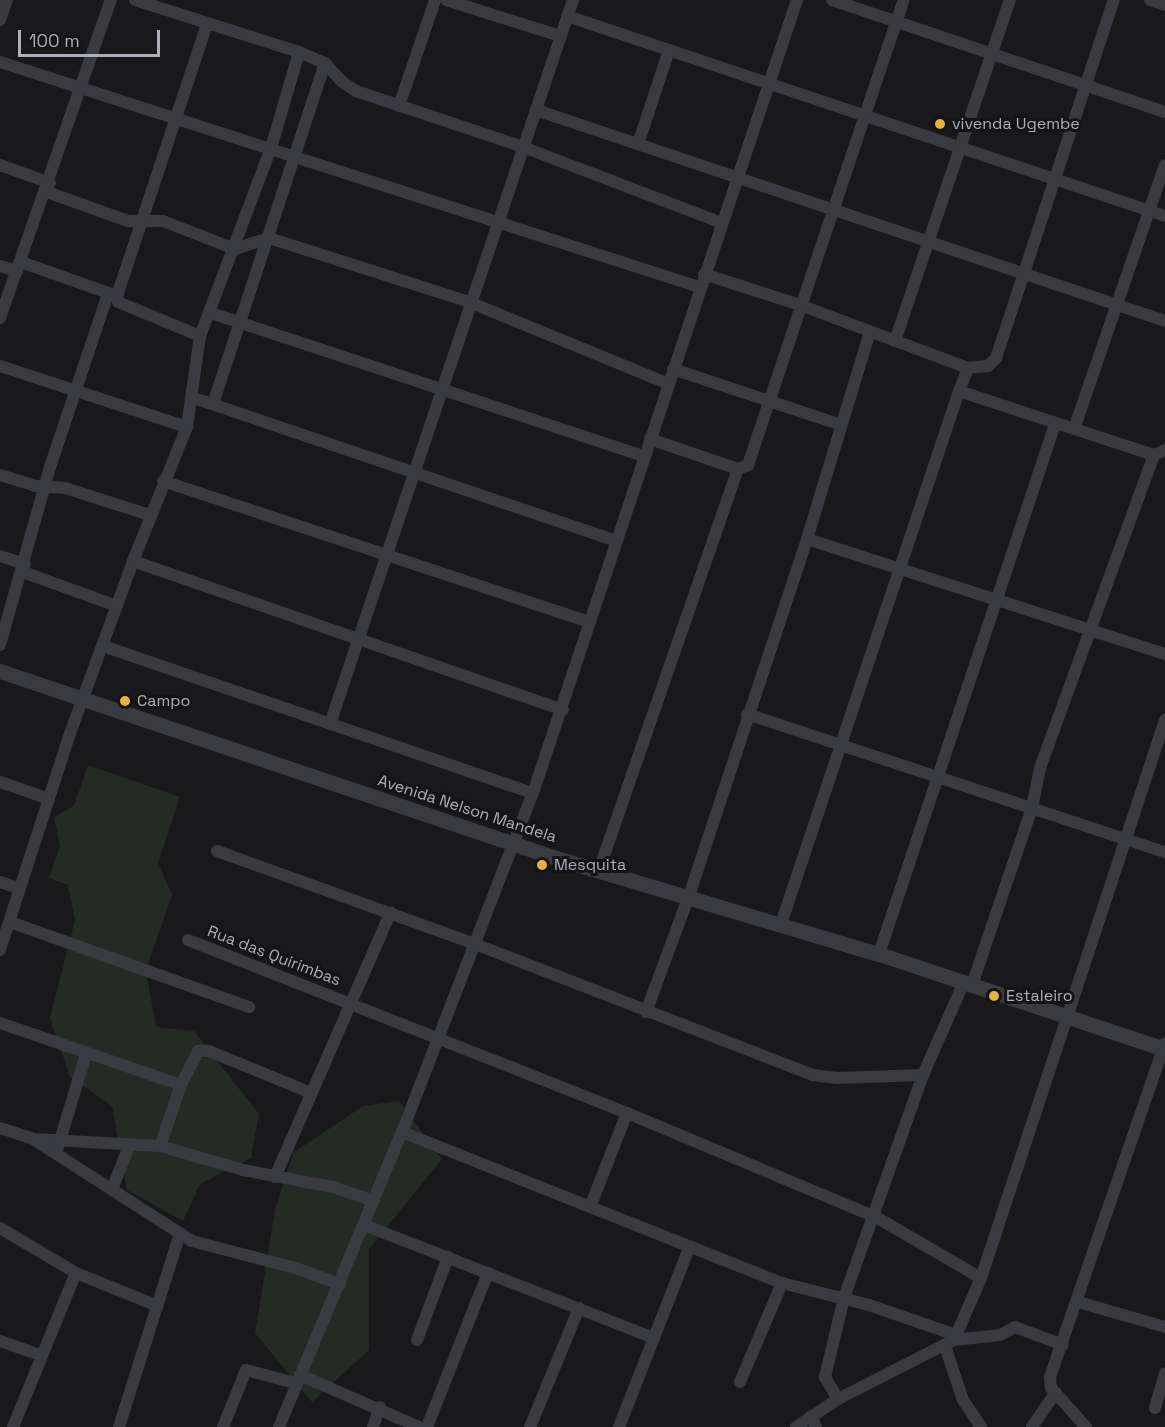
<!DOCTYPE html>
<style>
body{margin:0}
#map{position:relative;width:1165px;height:1427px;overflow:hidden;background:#19191b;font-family:"Space Grotesk",sans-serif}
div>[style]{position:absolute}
.green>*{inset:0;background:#232b24}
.minor>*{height:12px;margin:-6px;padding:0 6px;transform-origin:6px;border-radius:6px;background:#3a3b40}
.tertiary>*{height:15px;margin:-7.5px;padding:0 7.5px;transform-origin:7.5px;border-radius:7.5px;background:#3a3b40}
.dots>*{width:16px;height:16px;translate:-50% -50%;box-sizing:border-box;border:3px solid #141416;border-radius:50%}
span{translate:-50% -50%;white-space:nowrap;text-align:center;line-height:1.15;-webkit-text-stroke:6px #141416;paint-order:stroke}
.poi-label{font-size:16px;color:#acb0ba}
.left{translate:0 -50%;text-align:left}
.street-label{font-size:16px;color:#acb0ba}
.scale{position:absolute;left:18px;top:30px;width:142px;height:27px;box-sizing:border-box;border:3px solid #acb0ba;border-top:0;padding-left:8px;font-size:18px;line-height:21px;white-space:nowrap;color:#acb0ba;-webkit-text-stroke:4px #141416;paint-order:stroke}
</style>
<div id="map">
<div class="green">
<i style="clip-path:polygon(88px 765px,180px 797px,158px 863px,172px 895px,146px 970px,156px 1027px,194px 1031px,259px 1114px,251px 1158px,200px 1184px,183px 1221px,127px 1190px,112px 1106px,70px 1077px,50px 1018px,75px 920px,68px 885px,49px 878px,60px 846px,54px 817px,74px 806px)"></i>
<i style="clip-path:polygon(399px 1101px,442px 1159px,369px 1249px,369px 1350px,312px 1402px,255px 1333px,275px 1210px,293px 1153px,363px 1106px)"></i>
</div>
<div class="minor">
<i style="left:135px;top:0;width:172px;rotate:17.6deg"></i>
<i style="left:299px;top:52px;width:28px;rotate:23deg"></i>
<i style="left:325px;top:63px;width:24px;rotate:48deg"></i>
<i style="left:341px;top:81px;width:18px;rotate:34deg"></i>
<i style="left:356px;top:91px;width:176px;rotate:18.5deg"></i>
<i style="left:523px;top:147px;width:213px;rotate:20.9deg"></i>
<i style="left:446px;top:0;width:120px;rotate:17.5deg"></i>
<i style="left:832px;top:0;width:351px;rotate:18.6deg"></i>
<i style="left:1150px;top:0;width:16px;rotate:18deg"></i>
<i style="left:567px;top:16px;width:631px;rotate:18.49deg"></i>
<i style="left:0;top:20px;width:21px;rotate:-71deg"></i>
<i style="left:0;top:62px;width:734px;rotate:17.84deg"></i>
<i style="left:399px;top:106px;width:112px;rotate:-71.2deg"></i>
<i style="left:536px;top:110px;width:663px;rotate:18.54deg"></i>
<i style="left:638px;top:144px;width:99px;rotate:-71.7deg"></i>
<i style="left:0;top:165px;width:53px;rotate:19.8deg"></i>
<i style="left:47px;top:192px;width:86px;rotate:19.7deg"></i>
<i style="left:128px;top:221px;width:35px"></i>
<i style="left:163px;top:221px;width:77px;rotate:21.3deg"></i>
<i style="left:235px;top:249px;width:36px;rotate:-18deg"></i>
<i style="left:269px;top:238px;width:210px;rotate:17.7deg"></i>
<i style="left:469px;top:302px;width:216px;rotate:22.3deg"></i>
<i style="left:21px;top:262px;width:102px;rotate:19.5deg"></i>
<i style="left:117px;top:296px;width:6px;rotate:81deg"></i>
<i style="left:118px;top:302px;width:89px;rotate:22.5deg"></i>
<i style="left:0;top:266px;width:18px;rotate:16deg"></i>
<i style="left:704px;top:274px;width:101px;rotate:17.9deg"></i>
<i style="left:800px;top:305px;width:179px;rotate:20.6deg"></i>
<i style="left:968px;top:368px;width:25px;rotate:111deg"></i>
<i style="left:117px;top:296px;width:287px;rotate:-71.7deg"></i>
<i style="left:211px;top:313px;width:455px;rotate:18.3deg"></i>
<i style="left:0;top:318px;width:337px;rotate:-70.8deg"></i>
<i style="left:895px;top:341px;width:360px;rotate:-71.4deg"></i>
<i style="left:0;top:366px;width:197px;rotate:18.1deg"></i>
<i style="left:968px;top:368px;width:20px;rotate:-6deg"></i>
<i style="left:988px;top:366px;width:11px;rotate:-45deg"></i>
<i style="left:996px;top:358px;width:377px;rotate:-71.8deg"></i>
<i style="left:673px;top:369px;width:177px;rotate:18.4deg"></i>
<i style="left:194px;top:398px;width:443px;rotate:18.7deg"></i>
<i style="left:213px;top:404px;width:359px;rotate:-71.8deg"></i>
<i style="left:1074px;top:429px;width:279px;rotate:-71deg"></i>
<i style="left:650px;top:439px;width:93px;rotate:18.8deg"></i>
<i style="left:738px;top:469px;width:11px;rotate:-22deg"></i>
<i style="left:748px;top:465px;width:490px;rotate:-71.5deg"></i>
<i style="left:0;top:475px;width:37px;rotate:17deg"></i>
<i style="left:35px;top:486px;width:30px;rotate:4deg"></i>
<i style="left:65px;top:488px;width:89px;rotate:17.6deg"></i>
<i style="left:163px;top:481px;width:449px;rotate:18.3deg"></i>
<i style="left:807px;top:539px;width:376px;rotate:17.8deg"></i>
<i style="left:0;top:556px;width:26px;rotate:18deg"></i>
<i style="left:133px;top:561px;width:455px;rotate:19.1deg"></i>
<i style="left:23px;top:572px;width:100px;rotate:19.9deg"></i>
<i style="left:0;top:645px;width:185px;rotate:-74.3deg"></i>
<i style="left:50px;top:467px;width:182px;rotate:-71.5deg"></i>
<i style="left:103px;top:646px;width:454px;rotate:18.9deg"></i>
<i style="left:747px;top:714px;width:440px;rotate:18.3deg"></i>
<i style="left:330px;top:724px;width:764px;rotate:-71.45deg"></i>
<i style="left:0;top:782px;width:52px;rotate:19.1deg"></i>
<i style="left:217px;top:851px;width:274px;rotate:19.8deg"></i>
<i style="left:475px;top:944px;width:362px;rotate:21.2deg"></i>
<i style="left:813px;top:1075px;width:24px;rotate:7deg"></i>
<i style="left:837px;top:1078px;width:86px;rotate:-2deg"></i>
<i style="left:923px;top:1075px;width:102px;rotate:-66.2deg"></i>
<i style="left:599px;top:870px;width:424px;rotate:-70.9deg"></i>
<i style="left:0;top:882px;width:20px;rotate:18deg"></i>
<i style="left:10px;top:922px;width:254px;rotate:19.6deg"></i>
<i style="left:781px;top:924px;width:562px;rotate:-71.53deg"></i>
<i style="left:959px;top:391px;width:205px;rotate:18.2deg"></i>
<i style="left:1154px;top:455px;width:12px;rotate:-24deg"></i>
<i style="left:188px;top:940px;width:472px;rotate:21.5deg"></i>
<i style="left:627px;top:1113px;width:270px;rotate:22.7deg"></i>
<i style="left:876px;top:1217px;width:121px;rotate:30.2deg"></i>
<i style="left:0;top:950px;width:222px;rotate:-72.1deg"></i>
<i style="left:68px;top:739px;width:189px;rotate:-69.9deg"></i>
<i style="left:133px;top:561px;width:144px;rotate:-68.1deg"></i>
<i style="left:187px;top:427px;width:92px;rotate:-81.9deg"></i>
<i style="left:200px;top:336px;width:201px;rotate:-69.3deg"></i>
<i style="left:271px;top:148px;width:100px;rotate:-73.7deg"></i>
<i style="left:879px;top:954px;width:558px;rotate:-71.63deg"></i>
<i style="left:972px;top:985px;width:187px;rotate:-71.3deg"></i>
<i style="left:1032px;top:808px;width:41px;rotate:-78.7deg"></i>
<i style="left:1040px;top:768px;width:333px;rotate:-70deg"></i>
<i style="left:646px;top:1012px;width:124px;rotate:-69.7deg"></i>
<i style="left:689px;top:896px;width:376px;rotate:-71.7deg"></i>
<i style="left:807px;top:539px;width:217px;rotate:-73.1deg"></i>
<i style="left:0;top:1023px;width:191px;rotate:18.9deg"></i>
<i style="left:0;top:1128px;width:35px;rotate:18deg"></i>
<i style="left:33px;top:1139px;width:127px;rotate:3.2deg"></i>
<i style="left:160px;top:1146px;width:86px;rotate:16.1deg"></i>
<i style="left:243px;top:1170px;width:92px;rotate:10.7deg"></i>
<i style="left:333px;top:1187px;width:43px;rotate:18.9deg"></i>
<i style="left:402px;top:1132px;width:409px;rotate:21.7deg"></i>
<i style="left:782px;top:1283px;width:90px;rotate:14.2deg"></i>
<i style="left:869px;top:1305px;width:92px;rotate:19deg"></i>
<i style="left:33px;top:1139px;width:189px;rotate:32.7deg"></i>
<i style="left:192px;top:1241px;width:106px;rotate:14.7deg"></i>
<i style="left:295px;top:1268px;width:48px;rotate:19.6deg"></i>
<i style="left:160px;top:1146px;width:65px;rotate:-71deg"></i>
<i style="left:181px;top:1085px;width:38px;rotate:-63deg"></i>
<i style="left:198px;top:1051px;width:11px"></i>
<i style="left:209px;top:1051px;width:108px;rotate:22.3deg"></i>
<i style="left:58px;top:1147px;width:97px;rotate:-73.2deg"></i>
<i style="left:275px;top:1177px;width:289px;rotate:-66.4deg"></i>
<i style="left:112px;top:1189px;width:48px;rotate:-68.2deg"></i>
<i style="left:590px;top:1207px;width:101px;rotate:-68.5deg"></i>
<i style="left:364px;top:1225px;width:309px;rotate:21.3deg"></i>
<i style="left:0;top:1228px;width:88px;rotate:30.6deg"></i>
<i style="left:76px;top:1273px;width:88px;rotate:21.9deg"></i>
<i style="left:1078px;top:1302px;width:91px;rotate:16deg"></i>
<i style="left:417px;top:1340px;width:89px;rotate:-69.5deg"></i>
<i style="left:954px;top:1340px;width:68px;rotate:-66.5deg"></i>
<i style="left:981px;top:1278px;width:588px;rotate:-71.75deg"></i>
<i style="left:0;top:1341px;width:42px;rotate:19.3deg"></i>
<i style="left:945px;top:1346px;width:57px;rotate:71.6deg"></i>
<i style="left:963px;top:1400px;width:32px;rotate:56deg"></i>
<i style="left:300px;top:1375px;width:130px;rotate:23.6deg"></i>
<i style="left:740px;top:1382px;width:108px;rotate:-67deg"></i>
<i style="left:838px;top:1399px;width:26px;rotate:-121deg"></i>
<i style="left:825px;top:1377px;width:81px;rotate:-76.5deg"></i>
<i style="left:844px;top:1298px;width:237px;rotate:-70.5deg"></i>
<i style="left:1155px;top:1408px;width:36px;rotate:-74deg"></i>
<i style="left:811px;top:1416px;width:12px;rotate:66deg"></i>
<i style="left:13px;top:1427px;width:166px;rotate:-67.8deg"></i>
<i style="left:119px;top:1427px;width:203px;rotate:-72.5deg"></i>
<i style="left:223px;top:1427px;width:61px;rotate:-68deg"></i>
<i style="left:246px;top:1370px;width:51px;rotate:14.9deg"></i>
<i style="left:279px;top:1427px;width:320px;rotate:-67.4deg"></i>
<i style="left:402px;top:1132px;width:363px;rotate:-68.9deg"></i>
<i style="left:533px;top:793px;width:836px;rotate:-71.59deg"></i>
<i style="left:373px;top:1427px;width:21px;rotate:-71deg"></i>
<i style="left:427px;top:1427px;width:166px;rotate:-68.4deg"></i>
<i style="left:530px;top:1427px;width:129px;rotate:-67.6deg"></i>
<i style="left:619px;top:1427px;width:194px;rotate:-68.6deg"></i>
<i style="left:796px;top:1427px;width:50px;rotate:-33.7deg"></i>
<i style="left:838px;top:1399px;width:130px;rotate:-27deg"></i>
<i style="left:954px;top:1340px;width:46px;rotate:-6.2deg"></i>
<i style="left:1000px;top:1335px;width:17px;rotate:-28deg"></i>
<i style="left:1015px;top:1327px;width:51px;rotate:20.6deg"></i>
<i style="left:1032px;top:1427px;width:42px;rotate:-55.6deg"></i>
<i style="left:1086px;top:1427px;width:52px;rotate:-131.9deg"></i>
<i style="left:1051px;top:1388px;width:11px;rotate:-95deg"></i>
<i style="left:1050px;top:1377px;width:353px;rotate:-71deg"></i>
</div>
<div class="tertiary">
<i style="left:0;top:671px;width:587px;rotate:18.59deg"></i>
<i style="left:556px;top:858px;width:337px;rotate:16.6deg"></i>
<i style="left:879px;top:954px;width:301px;rotate:18.4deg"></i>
</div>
<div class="dots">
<i style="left:940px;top:124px;background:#e8b144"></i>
<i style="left:125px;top:701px;background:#e8b144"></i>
<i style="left:542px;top:865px;background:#e8b144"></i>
<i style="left:994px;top:996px;background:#e8b144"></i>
</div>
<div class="poi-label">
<span class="left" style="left:952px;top:124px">vivenda Ugembe</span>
<span class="left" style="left:137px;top:701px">Campo</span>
<span class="left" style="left:554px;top:865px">Mesquita</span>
<span class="left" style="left:1006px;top:996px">Estaleiro</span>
</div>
<div class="street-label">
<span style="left:467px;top:809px;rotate:18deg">Avenida Nelson Mandela</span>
<span style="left:274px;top:956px;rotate:21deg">Rua das Quirimbas</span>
</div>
<div class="scale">100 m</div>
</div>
